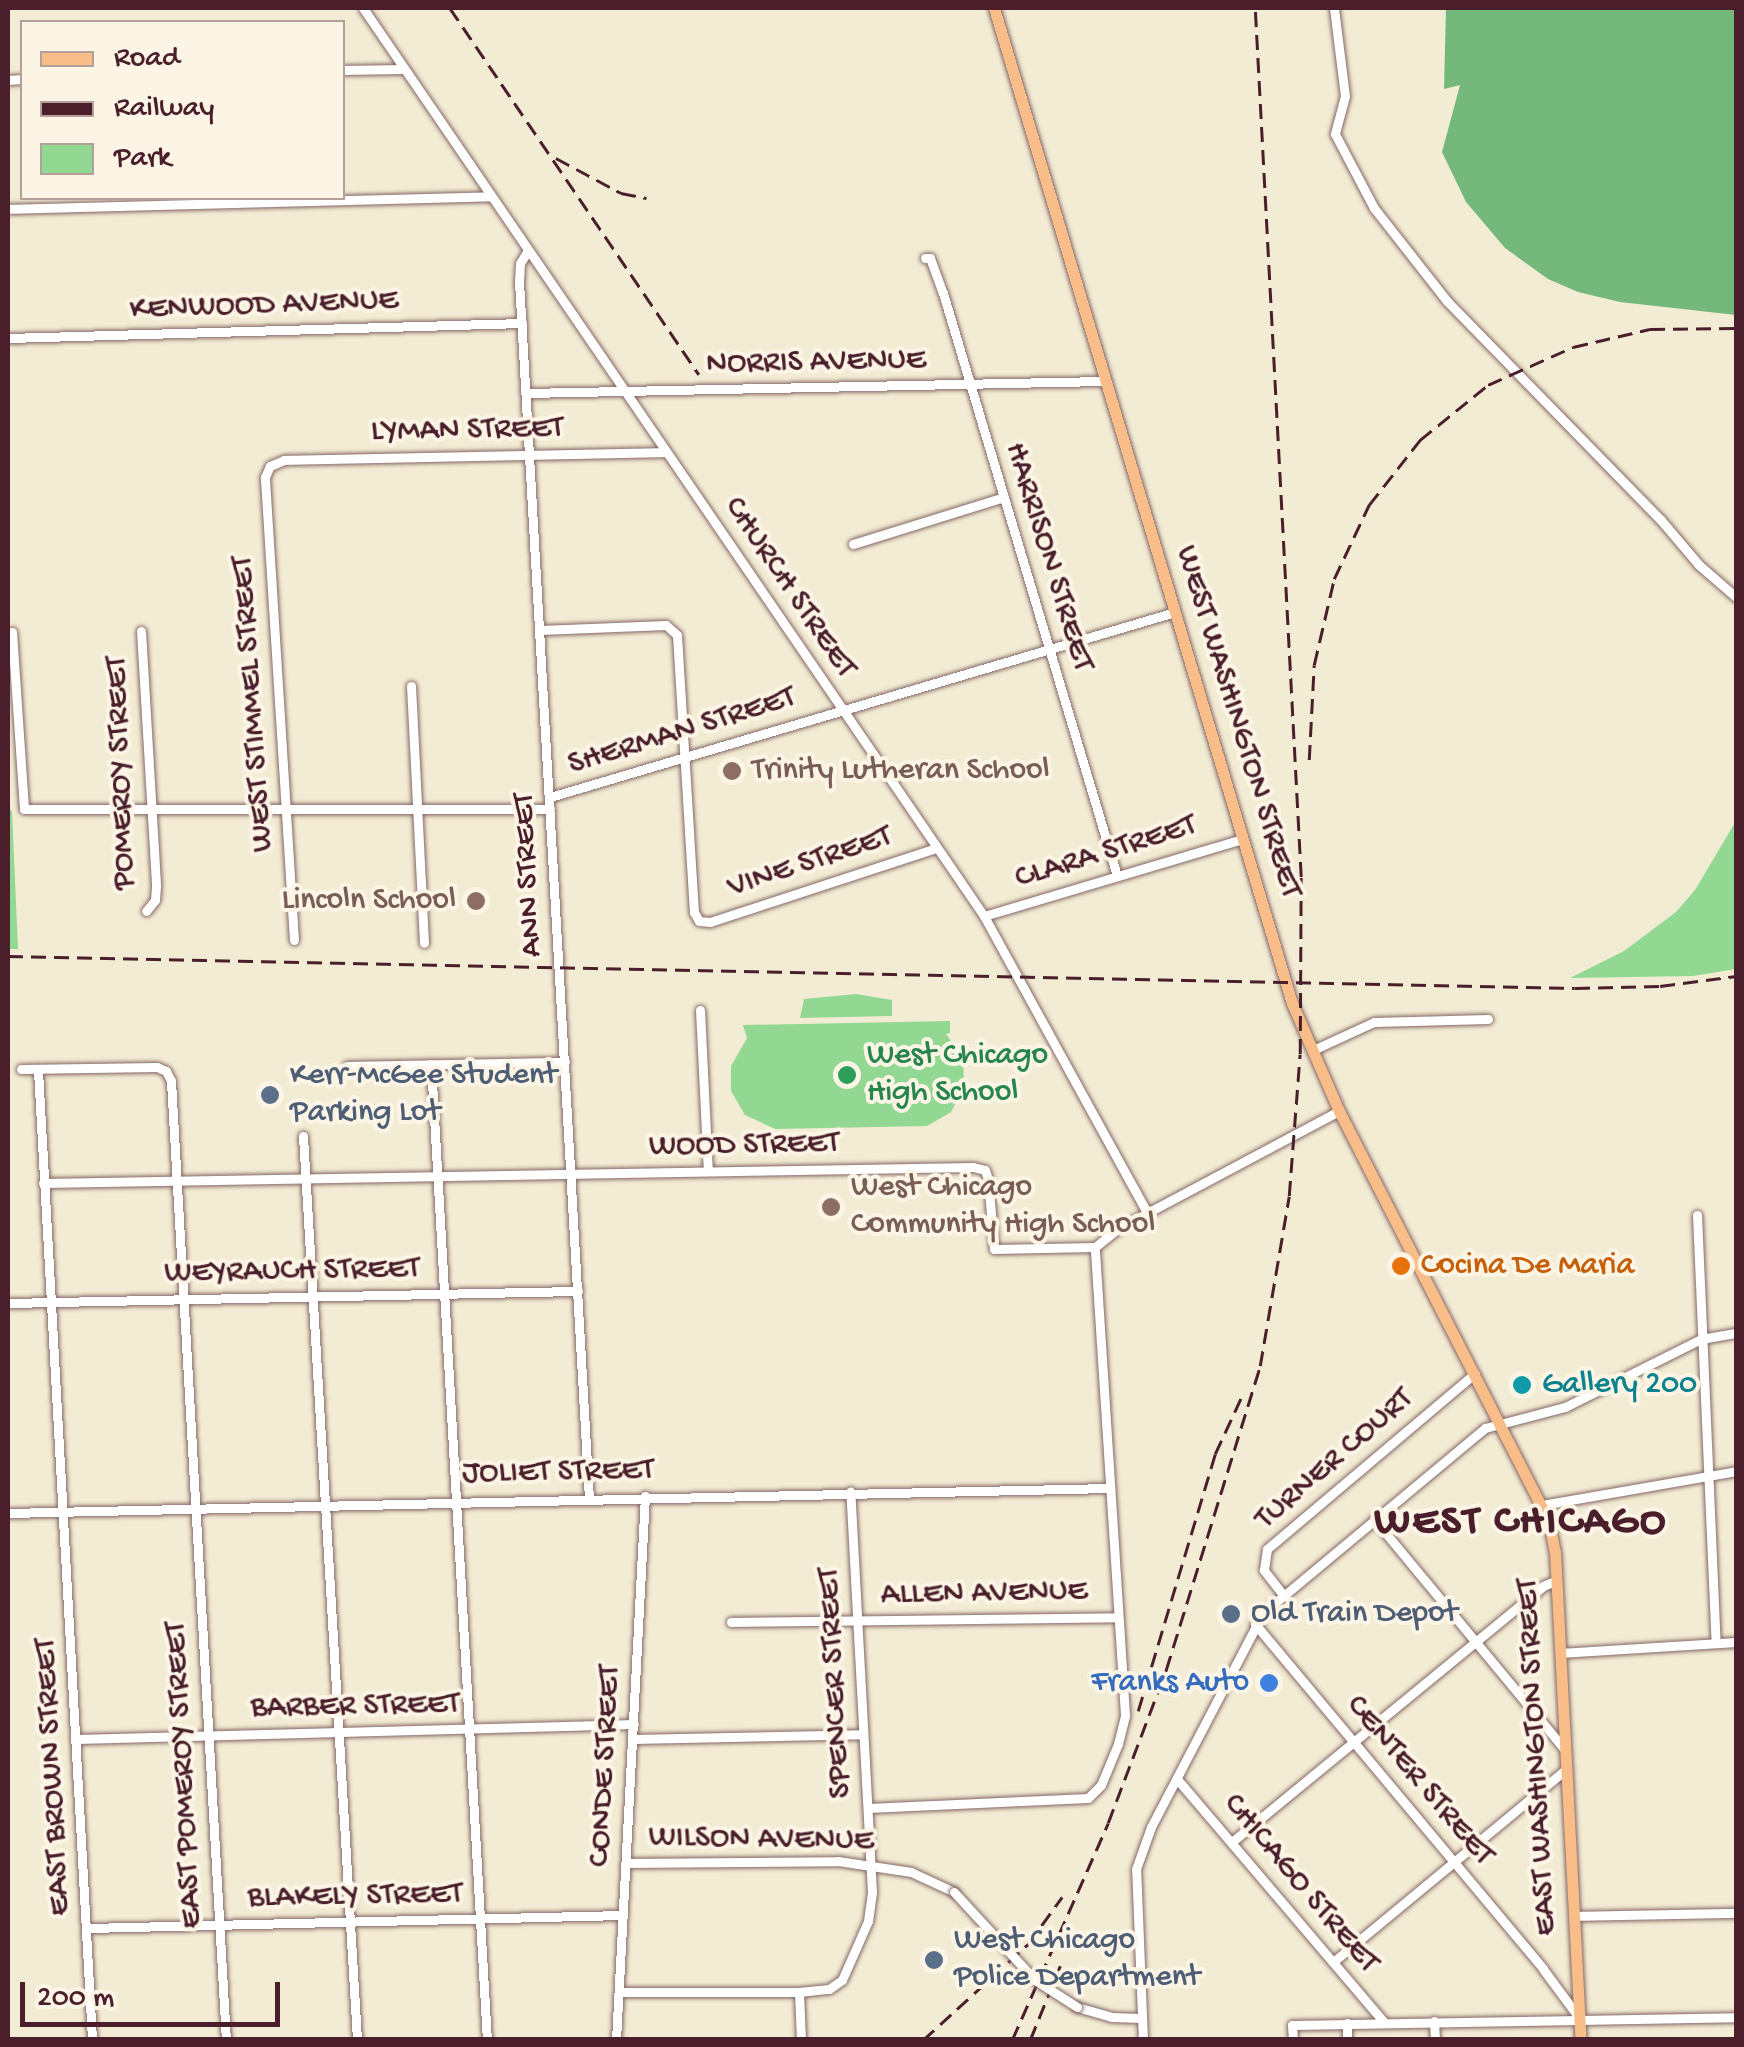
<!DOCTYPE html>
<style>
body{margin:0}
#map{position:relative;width:1744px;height:2047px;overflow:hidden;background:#f3ecd4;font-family:"Gochi Hand",sans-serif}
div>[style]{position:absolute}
.green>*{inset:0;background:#92d892}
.forest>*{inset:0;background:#75b87c}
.roads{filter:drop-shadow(0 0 2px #856766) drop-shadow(0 0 2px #856766)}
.minor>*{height:9px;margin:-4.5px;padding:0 4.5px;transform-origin:4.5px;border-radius:4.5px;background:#fff}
.major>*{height:11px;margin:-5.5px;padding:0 5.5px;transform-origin:5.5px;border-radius:5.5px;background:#f8bd89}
.rail>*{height:2.5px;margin-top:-1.25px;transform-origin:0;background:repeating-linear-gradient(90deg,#4a1f2b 0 15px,transparent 0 23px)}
.bridges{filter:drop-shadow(0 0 2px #856766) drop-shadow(0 0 2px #856766)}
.minor-bridge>*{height:9px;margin:-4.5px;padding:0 4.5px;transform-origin:4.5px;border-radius:4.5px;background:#fff}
.dots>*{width:28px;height:28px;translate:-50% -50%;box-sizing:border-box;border:5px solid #fcf5e5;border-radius:50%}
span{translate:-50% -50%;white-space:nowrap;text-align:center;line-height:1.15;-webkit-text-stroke:8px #fcf5e5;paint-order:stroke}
.street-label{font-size:32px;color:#4a1f2b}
.education-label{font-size:32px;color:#785e54}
.left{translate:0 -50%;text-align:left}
.right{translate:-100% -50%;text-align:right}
.leisure-label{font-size:32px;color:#27864d}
.service-label{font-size:32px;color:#4e5e75}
.food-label{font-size:32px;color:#c56008}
.culture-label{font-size:32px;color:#0d838f}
.shop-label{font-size:32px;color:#366cbe}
.district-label{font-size:42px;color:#4a1f2b;font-weight:700;letter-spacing:2.5px}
.frame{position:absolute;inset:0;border:10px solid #4a1f2b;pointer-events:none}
.legend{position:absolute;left:20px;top:20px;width:325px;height:180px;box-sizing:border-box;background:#fcf5e5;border:2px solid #b59f9b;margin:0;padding:12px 18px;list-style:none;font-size:30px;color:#4a1f2b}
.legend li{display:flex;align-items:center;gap:20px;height:50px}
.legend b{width:50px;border:2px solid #b59f9b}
.scale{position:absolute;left:20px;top:1982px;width:260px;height:45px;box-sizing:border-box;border:5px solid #4a1f2b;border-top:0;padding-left:12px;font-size:30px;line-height:35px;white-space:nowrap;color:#4a1f2b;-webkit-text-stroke:8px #fcf5e5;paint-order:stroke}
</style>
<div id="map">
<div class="green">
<i style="clip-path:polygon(8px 808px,12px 811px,18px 949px,8px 949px)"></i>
<i style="clip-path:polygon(1736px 821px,1736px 969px,1693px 976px,1570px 978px,1624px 951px,1676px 912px,1695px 890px)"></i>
<i style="clip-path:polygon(856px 994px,892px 1000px,892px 1016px,800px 1018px,804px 999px)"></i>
<i style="clip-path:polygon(950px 1021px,950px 1033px,946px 1034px,963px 1058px,964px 1087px,951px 1112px,927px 1126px,775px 1129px,745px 1115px,731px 1091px,731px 1066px,747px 1038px,743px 1025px)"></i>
</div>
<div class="forest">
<i style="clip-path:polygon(1446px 8px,1736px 8px,1736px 315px,1620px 302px,1578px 292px,1548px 279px,1505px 248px,1466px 202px,1442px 152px,1460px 85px,1444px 89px)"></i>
</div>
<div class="roads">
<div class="minor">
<i style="left:363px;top:8px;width:1100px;rotate:55.63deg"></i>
<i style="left:984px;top:916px;width:339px;rotate:61.2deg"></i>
<i style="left:1334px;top:8px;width:89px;rotate:82.9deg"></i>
<i style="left:1345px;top:96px;width:39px;rotate:105deg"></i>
<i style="left:1335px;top:134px;width:84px;rotate:62.2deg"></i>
<i style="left:1374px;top:208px;width:118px;rotate:51.9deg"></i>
<i style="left:1447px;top:301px;width:305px;rotate:45.7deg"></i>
<i style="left:1660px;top:519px;width:60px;rotate:49.7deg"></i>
<i style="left:1699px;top:565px;width:49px;rotate:40.9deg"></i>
<i style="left:342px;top:70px;width:61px;rotate:-0.9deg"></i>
<i style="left:8px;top:80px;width:14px;rotate:-4deg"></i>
<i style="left:8px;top:209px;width:481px;rotate:-1.5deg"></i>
<i style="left:527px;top:252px;width:13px;rotate:122deg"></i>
<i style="left:520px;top:263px;width:18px;rotate:93deg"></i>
<i style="left:519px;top:281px;width:1218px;rotate:86.71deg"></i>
<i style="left:925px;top:258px;width:5px"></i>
<i style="left:930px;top:258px;width:37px;rotate:70deg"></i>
<i style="left:943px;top:293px;width:608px;rotate:73.38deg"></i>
<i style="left:8px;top:338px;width:514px;rotate:-1.67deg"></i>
<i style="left:526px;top:393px;width:580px;rotate:-1.19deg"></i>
<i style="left:853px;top:544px;width:158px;rotate:-17.3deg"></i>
<i style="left:540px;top:630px;width:126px;rotate:-2.3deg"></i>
<i style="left:666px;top:625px;width:15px;rotate:42deg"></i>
<i style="left:677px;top:635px;width:278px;rotate:86.5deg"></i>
<i style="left:694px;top:912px;width:10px;rotate:61deg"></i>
<i style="left:699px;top:921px;width:11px;rotate:5deg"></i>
<i style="left:710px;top:922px;width:238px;rotate:-18.1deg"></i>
<i style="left:141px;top:631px;width:255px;rotate:86.6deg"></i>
<i style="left:156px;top:886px;width:14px;rotate:94deg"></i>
<i style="left:155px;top:900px;width:14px;rotate:129deg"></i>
<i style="left:12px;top:632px;width:177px;rotate:86.1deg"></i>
<i style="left:24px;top:809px;width:526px"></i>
<i style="left:411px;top:686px;width:257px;rotate:87.1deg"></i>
<i style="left:550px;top:797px;width:652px;rotate:-16.49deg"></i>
<i style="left:984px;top:916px;width:269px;rotate:-16.6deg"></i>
<i style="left:294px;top:940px;width:464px;rotate:-93.6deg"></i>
<i style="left:265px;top:477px;width:12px;rotate:-66deg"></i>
<i style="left:270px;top:466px;width:15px;rotate:-23deg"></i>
<i style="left:284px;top:460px;width:382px;rotate:-1.2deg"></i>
<i style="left:700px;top:1010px;width:161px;rotate:87.2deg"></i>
<i style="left:1313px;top:1050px;width:67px;rotate:-24.7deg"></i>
<i style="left:1374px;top:1022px;width:114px;rotate:-1.5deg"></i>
<i style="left:431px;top:1064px;width:978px;rotate:86.72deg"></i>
<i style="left:347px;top:1066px;width:218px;rotate:-1.1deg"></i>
<i style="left:21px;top:1069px;width:136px;rotate:-0.8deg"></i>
<i style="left:157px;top:1067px;width:10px;rotate:24deg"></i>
<i style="left:166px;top:1071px;width:11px;rotate:63deg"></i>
<i style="left:171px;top:1081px;width:961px;rotate:86.72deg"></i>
<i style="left:38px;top:1070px;width:972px;rotate:86.81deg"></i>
<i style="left:303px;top:1136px;width:906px;rotate:86.58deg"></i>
<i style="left:43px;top:1183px;width:930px;rotate:-0.99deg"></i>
<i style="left:973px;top:1167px;width:12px;rotate:14deg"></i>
<i style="left:985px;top:1170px;width:9px;rotate:72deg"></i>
<i style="left:988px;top:1179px;width:70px;rotate:85.1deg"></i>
<i style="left:994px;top:1249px;width:101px;rotate:-1.1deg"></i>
<i style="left:1095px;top:1247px;width:28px;rotate:-39deg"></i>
<i style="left:1117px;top:1229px;width:251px;rotate:-28deg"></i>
<i style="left:1697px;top:1215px;width:428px;rotate:87.5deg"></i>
<i style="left:8px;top:1303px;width:570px;rotate:-1.21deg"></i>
<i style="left:1542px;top:1505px;width:197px;rotate:-9.9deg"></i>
<i style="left:8px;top:1513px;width:1102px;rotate:-1.3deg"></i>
<i style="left:1374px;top:1519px;width:300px;rotate:50.4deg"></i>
<i style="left:1284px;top:1596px;width:33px;rotate:-128deg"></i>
<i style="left:1264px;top:1570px;width:21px;rotate:-82deg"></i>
<i style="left:1267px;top:1549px;width:272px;rotate:-40.2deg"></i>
<i style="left:731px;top:1622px;width:387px;rotate:-0.7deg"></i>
<i style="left:1255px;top:1624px;width:449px;rotate:50.1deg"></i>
<i style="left:1543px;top:1969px;width:62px;rotate:53.5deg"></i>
<i style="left:1560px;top:1653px;width:176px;rotate:-3.6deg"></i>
<i style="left:77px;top:1739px;width:557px;rotate:-1.54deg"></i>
<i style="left:633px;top:1739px;width:230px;rotate:-1.2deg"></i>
<i style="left:1177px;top:1779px;width:319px;rotate:49.6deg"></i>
<i style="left:868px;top:1808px;width:220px;rotate:-2.6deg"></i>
<i style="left:1088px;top:1798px;width:18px;rotate:-45deg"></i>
<i style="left:1101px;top:1785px;width:44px;rotate:-67.5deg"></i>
<i style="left:1118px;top:1744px;width:30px;rotate:-76deg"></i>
<i style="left:1125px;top:1715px;width:469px;rotate:-93.7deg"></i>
<i style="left:1233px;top:1841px;width:401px;rotate:-39.4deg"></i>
<i style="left:1543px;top:1586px;width:15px;rotate:-23deg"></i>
<i style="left:626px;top:1863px;width:212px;rotate:-0.5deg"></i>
<i style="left:838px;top:1861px;width:74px;rotate:8.6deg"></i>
<i style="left:911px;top:1872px;width:47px;rotate:24.9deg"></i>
<i style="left:1574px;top:1916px;width:162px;rotate:-1.1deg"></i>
<i style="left:88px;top:1928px;width:535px;rotate:-1.39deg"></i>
<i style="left:1333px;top:1962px;width:303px;rotate:-39.6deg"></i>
<i style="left:619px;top:1992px;width:180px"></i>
<i style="left:799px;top:1992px;width:30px;rotate:-6deg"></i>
<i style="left:829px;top:1989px;width:16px;rotate:-35deg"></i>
<i style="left:842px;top:1980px;width:64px;rotate:-66.2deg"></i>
<i style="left:868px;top:1921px;width:29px;rotate:-82deg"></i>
<i style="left:872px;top:1892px;width:401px;rotate:-93.1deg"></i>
<i style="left:799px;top:1992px;width:48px;rotate:87.6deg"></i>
<i style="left:1077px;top:2007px;width:35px;rotate:16deg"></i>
<i style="left:1111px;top:2017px;width:30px;rotate:2deg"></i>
<i style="left:1434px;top:2021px;width:19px;rotate:87deg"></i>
<i style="left:1347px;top:2023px;width:17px;rotate:90deg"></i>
<i style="left:616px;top:2040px;width:545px;rotate:-86.95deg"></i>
<i style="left:1143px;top:2040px;width:171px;rotate:-92.3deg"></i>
<i style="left:1136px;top:1869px;width:45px;rotate:-70.3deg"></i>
<i style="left:1151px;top:1827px;width:242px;rotate:-62.4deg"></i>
<i style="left:1263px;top:1613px;width:289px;rotate:-39.8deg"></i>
<i style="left:1485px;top:1428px;width:83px;rotate:-14.7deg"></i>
<i style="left:1565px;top:1407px;width:152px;rotate:-26.6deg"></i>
<i style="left:1701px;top:1339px;width:36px;rotate:-10deg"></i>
<i style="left:1293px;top:2040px;width:15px;rotate:-94deg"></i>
<i style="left:1292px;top:2025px;width:444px;rotate:-1deg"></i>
</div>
<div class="major">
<i style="left:994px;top:8px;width:1039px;rotate:73.33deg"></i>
<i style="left:1292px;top:1003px;width:118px;rotate:66.5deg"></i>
<i style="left:1339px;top:1111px;width:462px;rotate:62.9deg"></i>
<i style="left:1549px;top:1522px;width:31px;rotate:79deg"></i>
<i style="left:1555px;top:1552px;width:489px;rotate:87deg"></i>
</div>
</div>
<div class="rail">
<i style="left:450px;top:8px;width:443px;rotate:55.8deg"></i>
<i style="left:556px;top:158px;width:74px;rotate:28.3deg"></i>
<i style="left:621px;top:193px;width:26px;rotate:11deg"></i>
<i style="left:1309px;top:760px;width:95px;rotate:-87deg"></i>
<i style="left:1314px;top:665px;width:88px;rotate:-76.9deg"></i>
<i style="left:1334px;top:579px;width:82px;rotate:-64.7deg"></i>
<i style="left:1369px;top:505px;width:83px;rotate:-51.9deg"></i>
<i style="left:1420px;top:440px;width:87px;rotate:-39deg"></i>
<i style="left:1488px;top:385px;width:93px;rotate:-24.1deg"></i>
<i style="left:1573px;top:347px;width:79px;rotate:-13.2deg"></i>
<i style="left:1650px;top:329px;width:86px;rotate:-0.7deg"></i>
<i style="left:8px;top:956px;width:1567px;rotate:1.17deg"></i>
<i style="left:1575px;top:988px;width:85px;rotate:-1.3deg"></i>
<i style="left:1660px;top:986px;width:77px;rotate:-7.5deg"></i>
<i style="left:1138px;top:1711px;width:268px;rotate:-73.3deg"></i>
<i style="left:1215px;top:1454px;width:62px;rotate:-65.1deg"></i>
<i style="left:923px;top:2040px;width:142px;rotate:-42.4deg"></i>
<i style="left:1028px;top:1944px;width:58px;rotate:-54.1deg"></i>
<i style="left:1012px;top:2040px;width:237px;rotate:-66.1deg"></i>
<i style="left:1108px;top:1823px;width:164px;rotate:-69.2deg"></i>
<i style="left:1166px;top:1670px;width:318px;rotate:-72.8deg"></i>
<i style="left:1260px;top:1366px;width:172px;rotate:-80.3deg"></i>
<i style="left:1289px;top:1196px;width:142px;rotate:-85.6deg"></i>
<i style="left:1300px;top:1054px;width:177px;rotate:-89.7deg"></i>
<i style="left:1301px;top:877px;width:870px;rotate:-93.03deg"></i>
<i style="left:1030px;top:2040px;width:80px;rotate:-67.9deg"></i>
</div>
<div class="bridges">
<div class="minor-bridge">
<i style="left:954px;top:1892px;width:120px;rotate:47.4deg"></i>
<i style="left:1035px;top:1980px;width:50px;rotate:32.7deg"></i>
</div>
</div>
<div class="dots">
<i style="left:732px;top:771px;background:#8d6e63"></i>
<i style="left:476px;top:901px;background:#8d6e63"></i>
<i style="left:847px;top:1075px;background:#2e9e5b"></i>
<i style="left:270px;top:1095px;background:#5c6f8a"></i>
<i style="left:831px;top:1207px;background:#8d6e63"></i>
<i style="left:1401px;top:1266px;background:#e8710a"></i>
<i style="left:1522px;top:1385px;background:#0f9aa8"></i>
<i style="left:1231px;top:1614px;background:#5c6f8a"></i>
<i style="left:1269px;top:1683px;background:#3f7fe0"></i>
<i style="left:934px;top:1960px;background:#5c6f8a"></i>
</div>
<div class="street-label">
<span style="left:264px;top:306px;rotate:-2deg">KENWOOD AVENUE</span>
<span style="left:816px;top:363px;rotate:-1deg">NORRIS AVENUE</span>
<span style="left:467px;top:431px;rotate:-1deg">LYMAN STREET</span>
<span style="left:1048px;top:557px;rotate:73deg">HARRISON STREET</span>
<span style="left:789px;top:588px;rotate:56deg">CHURCH STREET</span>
<span style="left:254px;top:704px;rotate:-94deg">WEST STIMMEL STREET</span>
<span style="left:1237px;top:722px;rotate:73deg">WEST WASHINGTON STREET</span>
<span style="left:682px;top:732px;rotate:-17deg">SHERMAN STREET</span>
<span style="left:122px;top:773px;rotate:-92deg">POMEROY STREET</span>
<span style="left:1106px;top:853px;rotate:-17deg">CLARA STREET</span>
<span style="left:810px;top:863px;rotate:-18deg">VINE STREET</span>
<span style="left:529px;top:875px;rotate:-93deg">ANN STREET</span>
<span style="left:744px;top:1146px;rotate:-1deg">WOOD STREET</span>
<span style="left:292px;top:1272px;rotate:-1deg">WEYRAUCH STREET</span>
<span style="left:1335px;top:1460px;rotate:-41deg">TURNER COURT</span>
<span style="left:558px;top:1473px;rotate:-1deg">JOLIET STREET</span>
<span style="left:984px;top:1594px;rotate:-1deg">ALLEN AVENUE</span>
<span style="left:836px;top:1683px;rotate:-93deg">SPENCER STREET</span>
<span style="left:355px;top:1707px;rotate:-1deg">BARBER STREET</span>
<span style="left:1538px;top:1757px;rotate:-93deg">EAST WASHINGTON STREET</span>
<span style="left:606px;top:1766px;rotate:-87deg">CONDE STREET</span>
<span style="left:185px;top:1775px;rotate:-93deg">EAST POMEROY STREET</span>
<span style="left:54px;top:1777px;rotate:-93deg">EAST BROWN STREET</span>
<span style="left:1419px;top:1781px;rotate:50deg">CENTER STREET</span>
<span style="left:761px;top:1840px;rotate:1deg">WILSON AVENUE</span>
<span style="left:1300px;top:1884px;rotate:50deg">CHICAGO STREET</span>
<span style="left:355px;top:1897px;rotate:-1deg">BLAKELY STREET</span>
</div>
<div class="education-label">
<span class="left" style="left:752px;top:771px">Trinity Lutheran School</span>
<span class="right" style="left:456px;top:901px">Lincoln School</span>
<span class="left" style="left:851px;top:1207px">West Chicago<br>Community High School</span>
</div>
<div class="leisure-label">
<span class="left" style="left:867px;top:1075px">West Chicago<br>High School</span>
</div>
<div class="service-label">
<span class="left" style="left:290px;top:1095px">Kerr-McGee Student<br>Parking Lot</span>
<span class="left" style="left:1251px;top:1614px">Old Train Depot</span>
<span class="left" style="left:954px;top:1960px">West Chicago<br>Police Department</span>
</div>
<div class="food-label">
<span class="left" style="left:1421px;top:1266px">Cocina De Maria</span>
</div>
<div class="culture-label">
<span class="left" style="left:1542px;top:1385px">Gallery 200</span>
</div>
<div class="shop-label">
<span class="right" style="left:1249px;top:1683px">Franks Auto</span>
</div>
<div class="district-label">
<span style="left:1521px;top:1524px">WEST CHICAGO</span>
</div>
<div class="frame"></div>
<ul class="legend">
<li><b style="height:12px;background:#f8bd89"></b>Road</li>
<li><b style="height:12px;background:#4a1f2b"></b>Railway</li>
<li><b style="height:28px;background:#92d892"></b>Park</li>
</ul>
<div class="scale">200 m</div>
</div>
